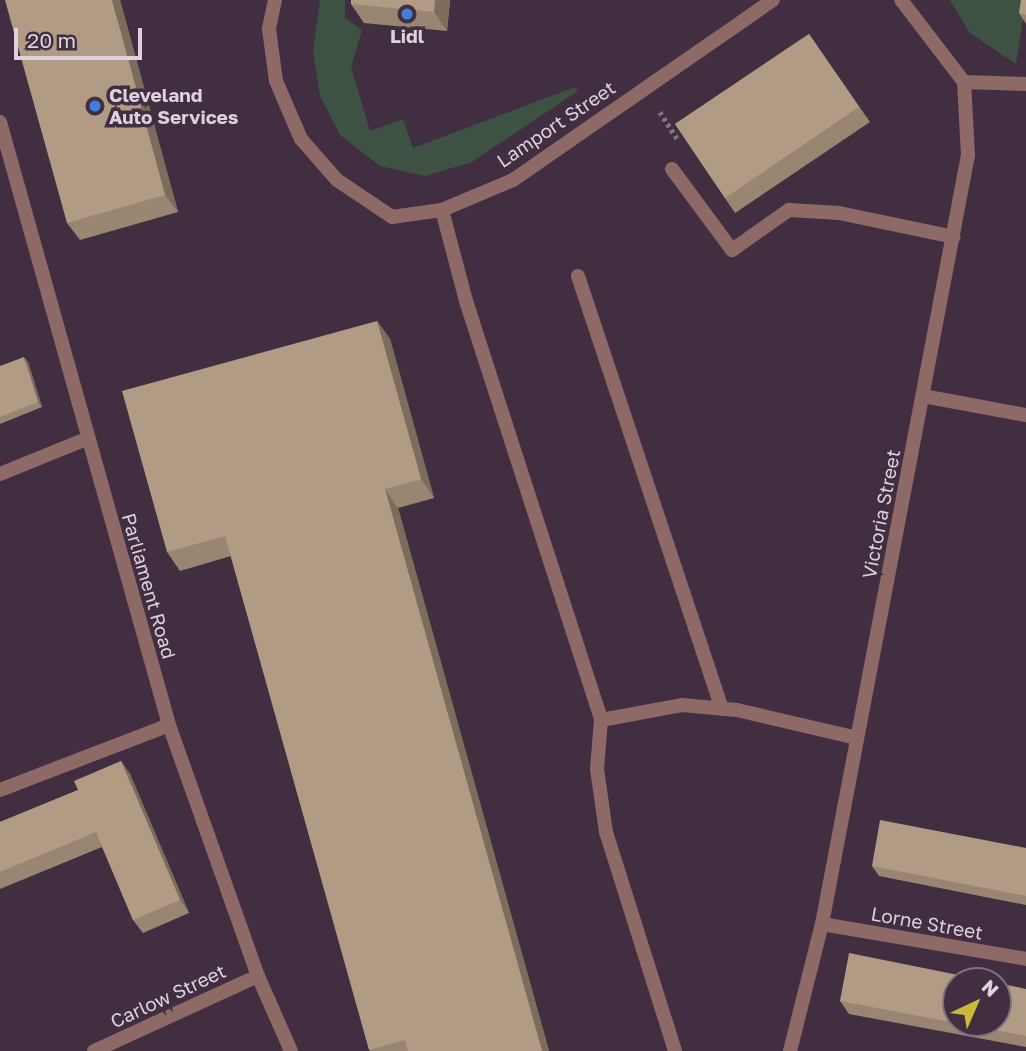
<!DOCTYPE html>
<style>
body{margin:0}
#map{position:relative;width:1026px;height:1051px;overflow:hidden;background:#412f41;font-family:"Golos Text",sans-serif}
div>[style]{position:absolute}
.green>*{inset:0;background:#3d5243}
.path>*{height:4.5px;margin-top:-2.25px;transform-origin:0;background:repeating-linear-gradient(90deg,#827382 0 3.5px,transparent 0 7px)}
.lane>*{height:14px;margin:-7px;padding:0 7px;transform-origin:7px;border-radius:7px;background:#8e6a66}
.street>*{height:14px;margin:-7px;padding:0 7px;transform-origin:7px;border-radius:7px;background:#8e6a66}
.wall>*{inset:0;background:#998572}
.shaded-wall>*{inset:0;background:#7d6c5c}
.building>*{inset:0;background:#b29b84}
.dots>*{width:19px;height:19px;translate:-50% -50%;box-sizing:border-box;border:4px solid #412f41;border-radius:50%}
span{translate:-50% -50%;white-space:nowrap;text-align:center;line-height:1.15;-webkit-text-stroke:7px #412f41;paint-order:stroke}
.poi-label{font-size:19px;color:#dcd1dc;font-weight:700}
.left{translate:0 -50%;text-align:left}
.street-label{font-size:19px;color:#dcd1dc}
.north{position:absolute;left:942px;top:967px;width:70px;height:70px;box-sizing:border-box;background:#412f41;border:2px solid #7f707f;border-radius:50%;rotate:44deg;font-size:19px;font-weight:700;line-height:28px;text-align:center;color:#dcd1dc}
.north::after{content:'';display:block;margin:auto;width:24px;height:32px;background:#cbba39;clip-path:polygon(50% 0,100% 100%,50% 72%,0 100%)}
.scale{position:absolute;left:14px;top:28px;width:128px;height:32px;box-sizing:border-box;border:4px solid #dcd1dc;border-top:0;padding-left:9px;font-size:21px;line-height:24px;white-space:nowrap;color:#dcd1dc;-webkit-text-stroke:5px #412f41;paint-order:stroke}
</style>
<div id="map">
<div class="green">
<i style="clip-path:polygon(320px 0,345px 0,345px 18px,362px 30px,351px 67px,370px 131px,403px 119px,413px 148px,575px 87px,578px 91px,472px 162px,425px 176px,380px 166px,340px 135px,320px 96px,313px 52px)"></i>
<i style="clip-path:polygon(950px 0,1026px 0,1016px 64px,970px 33px)"></i>
</div>
<div class="path">
<i style="left:660px;top:112px;width:33px;rotate:57deg"></i>
</div>
<div class="lane">
<i style="left:964px;top:82px;width:62px;rotate:1.8deg"></i>
<i style="left:672px;top:169px;width:101px;rotate:53.5deg"></i>
<i style="left:732px;top:250px;width:70px;rotate:-35.1deg"></i>
<i style="left:789px;top:210px;width:50px;rotate:3.4deg"></i>
<i style="left:839px;top:213px;width:117px;rotate:11.8deg"></i>
<i style="left:442px;top:210px;width:94px;rotate:75.2deg"></i>
<i style="left:466px;top:301px;width:440px;rotate:72.1deg"></i>
<i style="left:601px;top:720px;width:82px;rotate:-10.5deg"></i>
<i style="left:682px;top:705px;width:55px;rotate:5.2deg"></i>
<i style="left:737px;top:710px;width:123px;rotate:13.1deg"></i>
<i style="left:578px;top:276px;width:456px;rotate:71.6deg"></i>
<i style="left:923px;top:396px;width:105px;rotate:10.5deg"></i>
<i style="left:601px;top:720px;width:49px;rotate:94.7deg"></i>
<i style="left:597px;top:769px;width:64px;rotate:81.9deg"></i>
<i style="left:606px;top:832px;width:230px;rotate:72.5deg"></i>
</div>
<div class="street">
<i style="left:275px;top:0;width:30px;rotate:102deg"></i>
<i style="left:269px;top:29px;width:52px;rotate:82.3deg"></i>
<i style="left:276px;top:81px;width:63px;rotate:66.7deg"></i>
<i style="left:301px;top:139px;width:55px;rotate:48.7deg"></i>
<i style="left:337px;top:180px;width:66px;rotate:33.9deg"></i>
<i style="left:392px;top:217px;width:50px;rotate:-8deg"></i>
<i style="left:442px;top:210px;width:77px;rotate:-22.9deg"></i>
<i style="left:513px;top:180px;width:316px;rotate:-34.7deg"></i>
<i style="left:0;top:122px;width:626px;rotate:74.34deg"></i>
<i style="left:169px;top:725px;width:266px;rotate:70.5deg"></i>
<i style="left:258px;top:976px;width:82px;rotate:66.3deg"></i>
<i style="left:0;top:474px;width:93px;rotate:-22.1deg"></i>
<i style="left:0;top:790px;width:181px;rotate:-21deg"></i>
<i style="left:822px;top:924px;width:207px;rotate:9.7deg"></i>
<i style="left:94px;top:1051px;width:180px;rotate:-24.6deg"></i>
<i style="left:790px;top:1051px;width:131px;rotate:-75.9deg"></i>
<i style="left:822px;top:924px;width:783px;rotate:-79.25deg"></i>
<i style="left:968px;top:155px;width:73px;rotate:-93.1deg"></i>
<i style="left:964px;top:82px;width:103px;rotate:-127.5deg"></i>
</div>
<div class="wall">
<i style="clip-path:polygon(120px 0,178px 212px,80px 240px,67px 223px)"></i>
<i style="clip-path:polygon(450px 0,447px 31px,364px 23px,351px 4px)"></i>
<i style="clip-path:polygon(1026px 0,1026px 24px,1019px 13px)"></i>
<i style="clip-path:polygon(809px 34px,870px 122px,735px 213px,675px 124px)"></i>
<i style="clip-path:polygon(377px 321px,390px 339px,434px 498px,398px 508px,549px 1051px,370px 1051px,231px 556px,180px 571px,167px 552px)"></i>
<i style="clip-path:polygon(28px 362px,42px 407px,0 424px,0 366px)"></i>
<i style="clip-path:polygon(121px 761px,130px 774px,189px 913px,143px 933px,133px 920px,102px 847px,0 889px,0 822px,78px 790px)"></i>
<i style="clip-path:polygon(1026px 848px,1026px 905px,879px 876px,872px 866px)"></i>
<i style="clip-path:polygon(1026px 989px,1026px 1047px,849px 1014px,840px 1001px)"></i>
</div>
<div class="shaded-wall">
<i style="clip-path:polygon(112px 0,120px 0,178px 212px,165px 195px)"></i>
<i style="clip-path:polygon(435px 0,450px 0,447px 31px,434px 12px)"></i>
<i style="clip-path:polygon(377px 321px,390px 339px,434px 498px,421px 479px)"></i>
<i style="clip-path:polygon(24px 357px,28px 362px,42px 407px,38px 402px)"></i>
<i style="clip-path:polygon(385px 489px,398px 508px,549px 1051px,542px 1051px)"></i>
<i style="clip-path:polygon(121px 761px,130px 774px,189px 913px,180px 900px)"></i>
</div>
<div class="building">
<i style="clip-path:polygon(5px 0,112px 0,165px 195px,67px 223px)"></i>
<i style="clip-path:polygon(351px 0,435px 0,434px 12px,351px 4px)"></i>
<i style="clip-path:polygon(1021px 0,1026px 0,1026px 15px,1019px 13px)"></i>
<i style="clip-path:polygon(809px 34px,859px 107px,725px 198px,675px 124px)"></i>
<i style="clip-path:polygon(377px 321px,421px 479px,385px 489px,542px 1051px,408px 1051px,405px 1040px,369px 1050px,225px 536px,167px 552px,122px 391px)"></i>
<i style="clip-path:polygon(24px 357px,38px 402px,0 417px,0 366px)"></i>
<i style="clip-path:polygon(121px 761px,180px 900px,133px 920px,96px 832px,0 872px,0 822px,78px 790px,74px 781px)"></i>
<i style="clip-path:polygon(880px 820px,1026px 848px,1026px 896px,872px 866px)"></i>
<i style="clip-path:polygon(849px 953px,988px 981px,956px 981px,956px 1023px,840px 1001px)"></i>
<i style="clip-path:polygon(998px 983px,1026px 989px,1026px 1036px,958px 1023px,998px 1023px)"></i>
</div>
<div class="dots">
<i style="left:407px;top:14px;background:#3f7fe0"></i>
<i style="left:95px;top:106px;background:#3f7fe0"></i>
</div>
<div class="poi-label">
<span style="left:407px;top:36px">Lidl</span>
<span class="left" style="left:109px;top:106px">Cleveland<br>Auto Services</span>
</div>
<div class="street-label">
<span style="left:556px;top:124px;rotate:-34deg">Lamport Street</span>
<span style="left:881px;top:514px;rotate:-79deg">Victoria Street</span>
<span style="left:149px;top:586px;rotate:74deg">Parliament Road</span>
<span style="left:927px;top:923px;rotate:10deg">Lorne Street</span>
<span style="left:168px;top:996px;rotate:-25deg">Carlow Street</span>
</div>
<div class="north">N</div>
<div class="scale">20 m</div>
</div>
